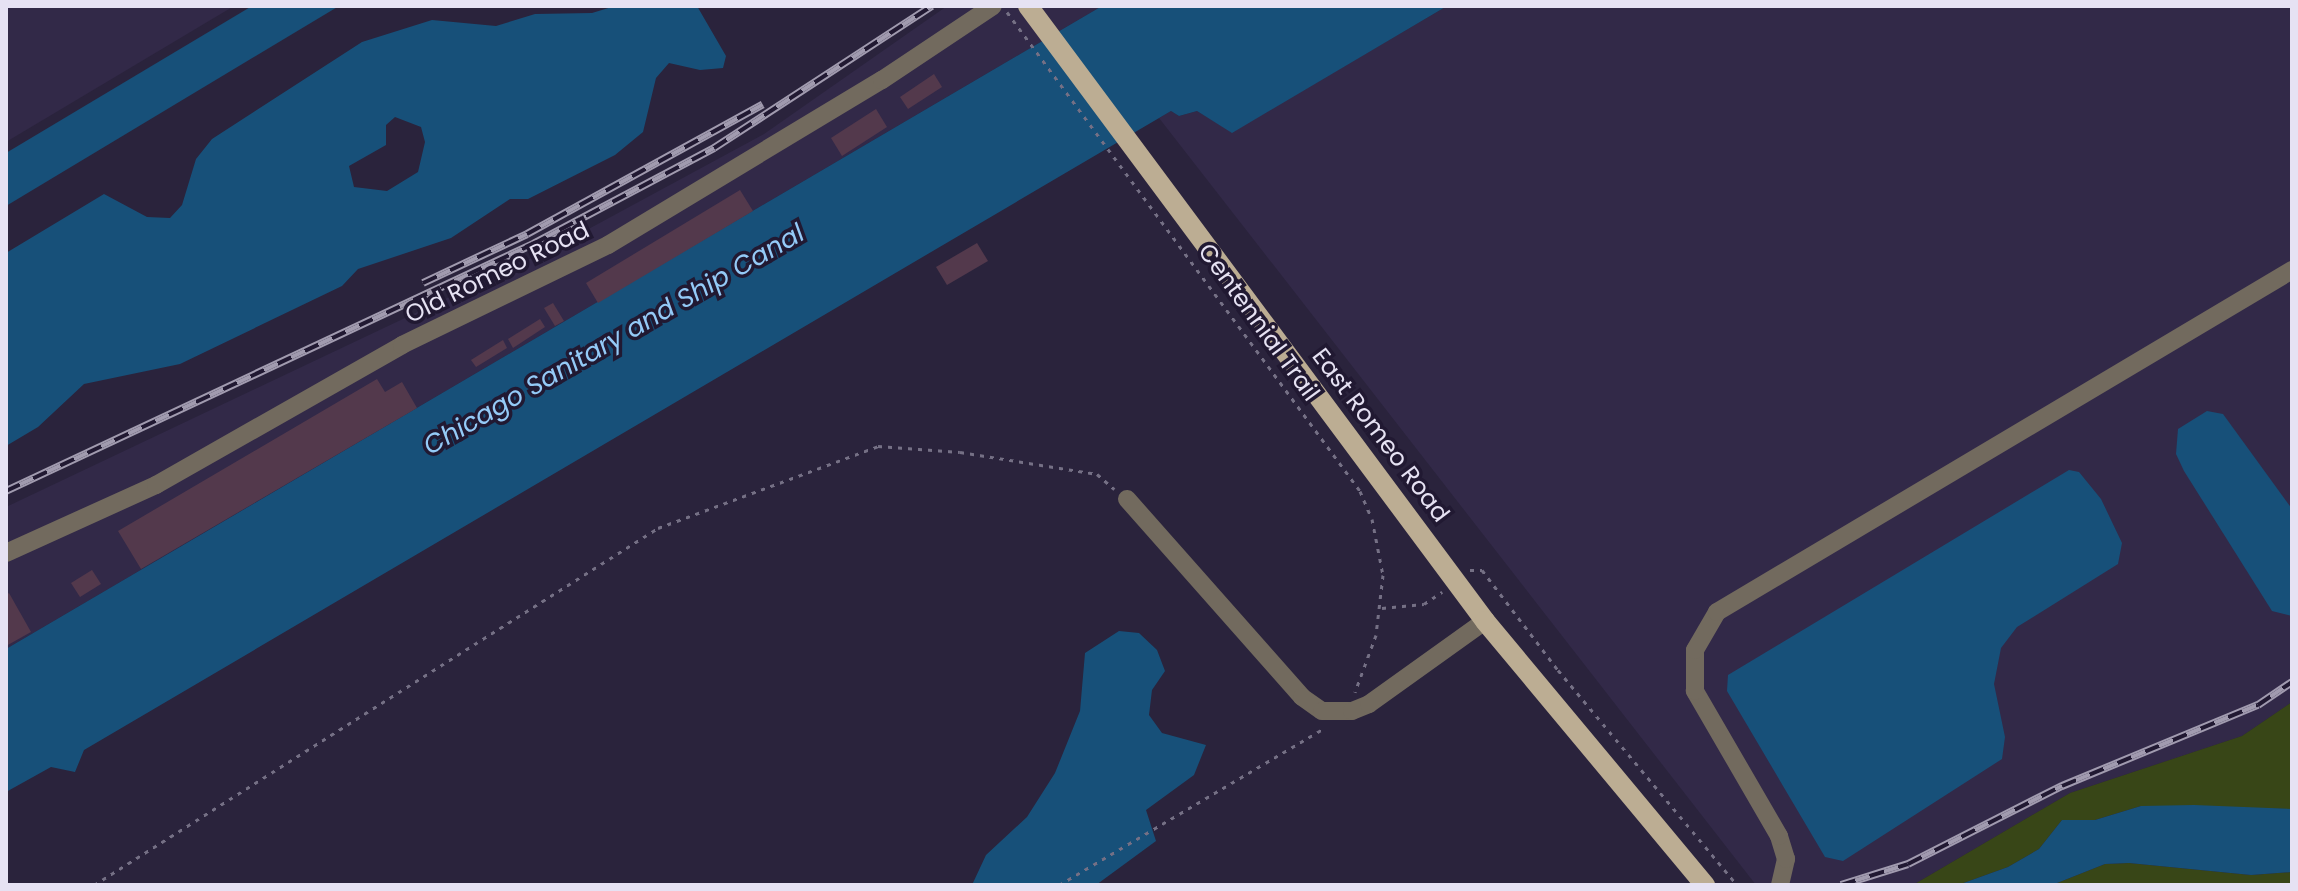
<!DOCTYPE html>
<style>
body{margin:0}
#map{position:relative;width:2298px;height:891px;overflow:hidden;background:#2a233c;font-family:Poppins,sans-serif}
div>[style]{position:absolute}
.built>*{inset:0;background:#322948}
.green>*{inset:0;background:#384617}
.water>*{inset:0;background:#175079}
.building>*{inset:0;background:#53394c}
.path>*{height:3px;margin-top:-1.5px;transform-origin:0;background:repeating-linear-gradient(90deg,#757085 0 4px,transparent 0 10px)}
.minor>*{height:18px;margin:-9px;padding:0 9px;transform-origin:9px;border-radius:9px;background:#726a5e}
.major>*{height:20px;margin:-10px;padding:0 10px;transform-origin:10px;border-radius:10px;background:#bcad93}
.rail>*{height:8px;margin-top:-4px;transform-origin:0;background:repeating-linear-gradient(90deg,#211932 0 15px,#a19baf 0 30px);box-sizing:border-box;border-block:2px solid #a19baf}
span{translate:-50% -50%;white-space:nowrap;text-align:center;line-height:1.15;-webkit-text-stroke:7px #211932;paint-order:stroke}
.street-label{font-size:24px;color:#e6e2f3}
.water-label{font-size:26px;color:#94caf7;font-style:italic}
.frame{position:absolute;inset:0;border:8px solid #e6e2f3;pointer-events:none}
</style>
<div id="map">
<div class="built">
<i style="clip-path:polygon(6px 6px,234px 6px,6px 142px)"></i>
<i style="clip-path:polygon(947px 6px,1102px 6px,6px 649px,6px 507px,559px 245px,764px 134px)"></i>
<i style="clip-path:polygon(1447px 6px,2292px 6px,2292px 702px,2242px 736px,2070px 793px,1913px 885px,1756px 885px,1159px 118px,1171px 111px,1179px 116px,1197px 111px,1232px 132px)"></i>
</div>
<div class="green">
<i style="clip-path:polygon(2292px 702px,2292px 809px,2141px 806px,2095px 820px,2062px 820px,2039px 849px,2008px 867px,1958px 885px,1913px 885px,2070px 793px,2242px 736px)"></i>
<i style="clip-path:polygon(2129px 863px,2251px 875px,2292px 872px,2292px 885px,2052px 885px,2105px 864px)"></i>
</div>
<div class="water">
<i style="clip-path:polygon(252px 6px,339px 6px,6px 206px,6px 153px)"></i>
<i style="clip-path:polygon(evenodd,615px 6px,697px 6px,726px 56px,723px 68px,700px 70px,669px 63px,656px 78px,643px 132px,615px 155px,528px 199px,510px 199px,451px 238px,358px 269px,342px 286px,180px 364px,84px 384px,38px 427px,6px 446px,6px 253px,104px 194px,147px 217px,170px 218px,182px 205px,196px 159px,212px 139px,362px 42px,432px 20px,496px 26px,535px 14px,592px 13px,615px 6px,395px 117px,421px 127px,425px 142px,418px 172px,387px 191px,354px 187px,349px 166px,386px 145px,386px 125px,395px 117px)"></i>
<i style="clip-path:polygon(1102px 6px,1447px 6px,1232px 133px,1197px 111px,1179px 116px,1171px 111px,84px 750px,75px 772px,51px 767px,6px 792px,6px 649px)"></i>
<i style="clip-path:polygon(2207px 411px,2223px 414px,2292px 509px,2292px 616px,2272px 611px,2184px 471px,2176px 454px,2178px 429px)"></i>
<i style="clip-path:polygon(2069px 470px,2079px 472px,2101px 499px,2122px 543px,2118px 564px,2017px 627px,2001px 648px,1994px 684px,2005px 737px,2002px 759px,1843px 861px,1825px 857px,1727px 691px,1728px 675px)"></i>
<i style="clip-path:polygon(1119px 631px,1139px 633px,1157px 650px,1165px 671px,1152px 690px,1149px 715px,1162px 733px,1206px 745px,1194px 775px,1146px 810px,1156px 841px,1096px 885px,972px 885px,986px 855px,1027px 817px,1055px 773px,1080px 711px,1085px 653px)"></i>
<i style="clip-path:polygon(2194px 805px,2292px 809px,2292px 872px,2251px 875px,2129px 863px,2105px 864px,2052px 885px,1958px 885px,2008px 867px,2039px 849px,2062px 820px,2095px 820px,2141px 806px)"></i>
</div>
<div class="building">
<i style="clip-path:polygon(934px 74px,942px 87px,908px 109px,900px 97px)"></i>
<i style="clip-path:polygon(876px 109px,887px 127px,842px 156px,831px 138px)"></i>
<i style="clip-path:polygon(740px 190px,753px 211px,598px 303px,586px 283px)"></i>
<i style="clip-path:polygon(977px 243px,988px 261px,947px 285px,936px 267px)"></i>
<i style="clip-path:polygon(553px 303px,564px 321px,555px 326px,544px 308px)"></i>
<i style="clip-path:polygon(540px 319px,545px 327px,513px 348px,508px 339px)"></i>
<i style="clip-path:polygon(503px 340px,507px 348px,476px 367px,471px 360px)"></i>
<i style="clip-path:polygon(377px 379px,385px 392px,402px 382px,417px 408px,141px 569px,118px 531px)"></i>
<i style="clip-path:polygon(92px 570px,101px 584px,80px 597px,71px 583px)"></i>
<i style="clip-path:polygon(9px 593px,31px 632px,6px 646px,6px 595px)"></i>
</div>
<div class="path">
<i style="left:1007px;top:12px;width:595px;rotate:53.61deg"></i>
<i style="left:1360px;top:491px;width:30px;rotate:67deg"></i>
<i style="left:1372px;top:519px;width:57px;rotate:78.9deg"></i>
<i style="left:1383px;top:575px;width:60px;rotate:96.7deg"></i>
<i style="left:1376px;top:635px;width:61px;rotate:110.2deg"></i>
<i style="left:1470px;top:570px;width:12px"></i>
<i style="left:1482px;top:570px;width:126px;rotate:52.8deg"></i>
<i style="left:1558px;top:670px;width:280px;rotate:50.2deg"></i>
<i style="left:1382px;top:608px;width:42px;rotate:-5.4deg"></i>
<i style="left:1424px;top:604px;width:22px;rotate:-34deg"></i>
<i style="left:94px;top:885px;width:667px;rotate:-32.33deg"></i>
<i style="left:658px;top:528px;width:235px;rotate:-20.4deg"></i>
<i style="left:878px;top:446px;width:82px;rotate:4.2deg"></i>
<i style="left:960px;top:452px;width:139px;rotate:9.1deg"></i>
<i style="left:1097px;top:474px;width:23px;rotate:41deg"></i>
<i style="left:1059px;top:885px;width:308px;rotate:-30.6deg"></i>
</div>
<div class="minor">
<i style="left:1127px;top:499px;width:264px;rotate:48.5deg"></i>
<i style="left:1302px;top:697px;width:24px;rotate:35deg"></i>
<i style="left:1322px;top:711px;width:30px"></i>
<i style="left:1352px;top:711px;width:18px;rotate:-22deg"></i>
<i style="left:1369px;top:704px;width:143px;rotate:-35.6deg"></i>
<i style="left:6px;top:553px;width:165px;rotate:-24.4deg"></i>
<i style="left:156px;top:485px;width:283px;rotate:-29.6deg"></i>
<i style="left:402px;top:345px;width:229px;rotate:-25.9deg"></i>
<i style="left:608px;top:245px;width:320px;rotate:-31.1deg"></i>
<i style="left:882px;top:80px;width:133px;rotate:-33.7deg"></i>
<i style="left:1780px;top:885px;width:27px;rotate:-77deg"></i>
<i style="left:1786px;top:859px;width:24px;rotate:-107deg"></i>
<i style="left:1779px;top:836px;width:168px;rotate:-120.1deg"></i>
<i style="left:1695px;top:691px;width:41px;rotate:-90deg"></i>
<i style="left:1695px;top:650px;width:44px;rotate:-59.9deg"></i>
<i style="left:1717px;top:612px;width:669px;rotate:-30.74deg"></i>
</div>
<div class="major">
<i style="left:1028px;top:6px;width:766px;rotate:53.38deg"></i>
<i style="left:1485px;top:621px;width:344px;rotate:50.2deg"></i>
</div>
<div class="rail">
<i style="left:423px;top:283px;width:115px;rotate:-25.2deg"></i>
<i style="left:527px;top:234px;width:269px;rotate:-28.8deg"></i>
<i style="left:6px;top:491px;width:582px;rotate:-25.11deg"></i>
<i style="left:533px;top:244px;width:205px;rotate:-27.9deg"></i>
<i style="left:714px;top:148px;width:260px;rotate:-33.1deg"></i>
<i style="left:1841px;top:885px;width:70px;rotate:-17.4deg"></i>
<i style="left:1908px;top:864px;width:173px;rotate:-26.9deg"></i>
<i style="left:2062px;top:786px;width:212px;rotate:-22.5deg"></i>
<i style="left:2258px;top:705px;width:41px;rotate:-34.1deg"></i>
</div>
<div class="street-label">
<span style="left:497px;top:272px;rotate:-26deg">Old Romeo Road</span>
<span style="left:1259px;top:322px;rotate:54deg">Centennial Trail</span>
<span style="left:1381px;top:435px;rotate:53deg">East Romeo Road</span>
</div>
<div class="water-label">
<span style="left:614px;top:340px;rotate:-30deg">Chicago Sanitary and Ship Canal</span>
</div>
<div class="frame"></div>
</div>
